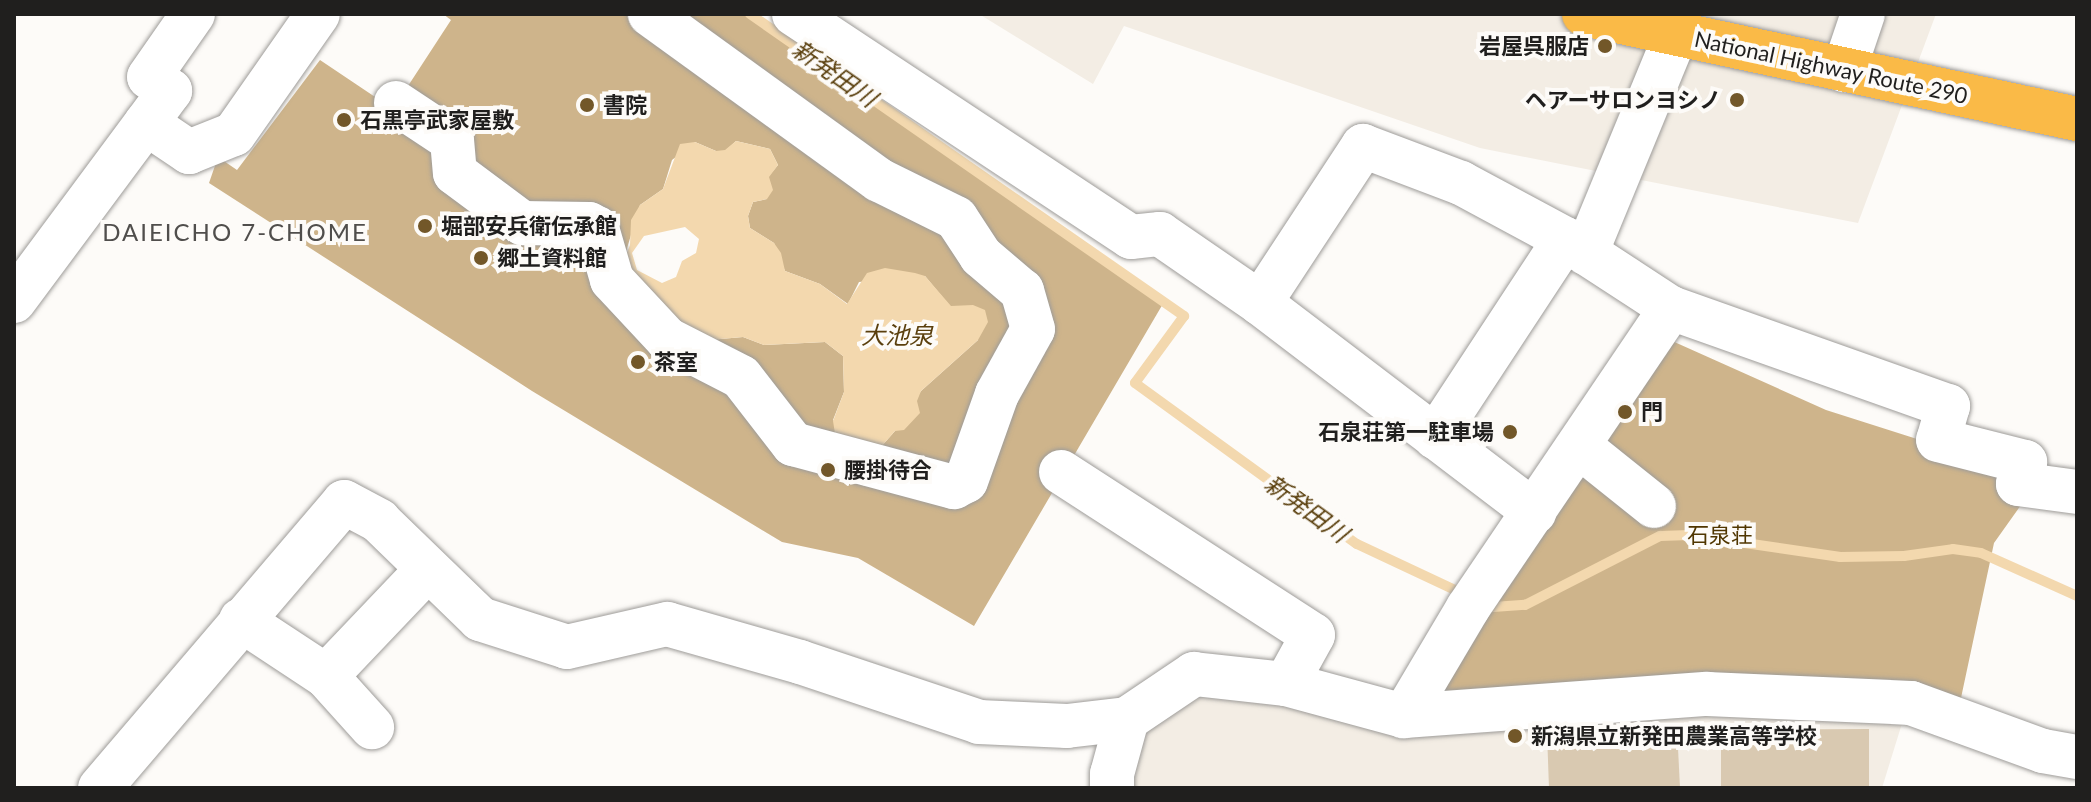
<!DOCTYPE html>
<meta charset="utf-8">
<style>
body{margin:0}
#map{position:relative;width:2091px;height:802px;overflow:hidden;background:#fdfbf8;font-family:Lato,"Noto Sans JP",sans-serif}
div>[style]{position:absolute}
.built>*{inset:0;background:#f3ede4}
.green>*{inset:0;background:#d9c9b1}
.forest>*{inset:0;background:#ceb48b}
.water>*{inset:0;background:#f3d8ae}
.stream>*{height:10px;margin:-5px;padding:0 5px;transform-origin:5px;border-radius:5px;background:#f3d8ae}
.roads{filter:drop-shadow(0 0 2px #9e9c99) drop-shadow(0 0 2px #9e9c99)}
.minor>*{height:44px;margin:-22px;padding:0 22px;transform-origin:22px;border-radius:22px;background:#fff}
.highway>*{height:44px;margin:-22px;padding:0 22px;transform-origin:22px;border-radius:22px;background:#faba47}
.dots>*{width:22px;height:22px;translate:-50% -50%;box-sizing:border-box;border:4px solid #fdfbf8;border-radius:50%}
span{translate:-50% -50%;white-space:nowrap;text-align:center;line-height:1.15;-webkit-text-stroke:8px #fdfbf8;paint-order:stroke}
.poi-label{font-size:22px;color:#201f1e;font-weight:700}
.right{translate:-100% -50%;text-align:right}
.left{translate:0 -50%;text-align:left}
.street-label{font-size:22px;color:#201f1e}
.park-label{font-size:22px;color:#503600}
.water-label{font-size:24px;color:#5a3f0d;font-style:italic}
.neighbourhood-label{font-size:24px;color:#504e4c;letter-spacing:2px}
.frame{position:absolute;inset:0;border:16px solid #201f1e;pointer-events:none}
</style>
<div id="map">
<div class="built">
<i style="clip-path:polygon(979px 14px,1936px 14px,1858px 223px,1480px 148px,1124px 26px,1093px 84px)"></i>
<i style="clip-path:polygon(1198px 679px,1336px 707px,1908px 704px,1882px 788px,1129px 788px,1130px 745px)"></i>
</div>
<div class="green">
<i style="clip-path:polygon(1677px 728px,1680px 788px,1549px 788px,1547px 733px)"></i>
<i style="clip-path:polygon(1869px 729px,1869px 788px,1721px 788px,1721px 730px)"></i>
</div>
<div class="forest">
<i style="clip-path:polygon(evenodd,443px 14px,750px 14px,1164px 302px,974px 626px,858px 558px,782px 542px,532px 391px,209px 183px,218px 157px,237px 170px,320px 60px,393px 109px,451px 20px,443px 14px,736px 141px,770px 149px,778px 165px,768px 177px,767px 199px,753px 202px,748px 216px,750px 228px,774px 243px,785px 271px,820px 284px,848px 304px,859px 282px,925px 276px,978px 340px,921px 391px,895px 431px,872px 457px,833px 420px,844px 392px,843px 356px,825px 342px,764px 345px,743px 337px,698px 341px,622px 265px,640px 205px,663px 189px,672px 160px,695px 142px,716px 151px,725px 151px,736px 141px)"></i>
<i style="clip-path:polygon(1661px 336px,1826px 410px,2008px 468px,2021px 505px,1994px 543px,1958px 712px,1412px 711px)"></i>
</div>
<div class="water">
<i style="clip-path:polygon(evenodd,736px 141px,770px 149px,778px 165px,769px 177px,773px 190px,767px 199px,753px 202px,748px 216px,750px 228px,774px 243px,781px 253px,785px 271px,820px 284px,847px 304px,867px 273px,885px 268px,915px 273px,925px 276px,951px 306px,973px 305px,985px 310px,988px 322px,978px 340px,921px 391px,917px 401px,920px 413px,904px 430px,895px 431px,872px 457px,836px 440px,833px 421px,844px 392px,843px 356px,825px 342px,764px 345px,743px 337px,698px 341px,622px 265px,630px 245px,631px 220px,640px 205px,663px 189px,680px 144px,695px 142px,716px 151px,725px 150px,736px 141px,685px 227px,699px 239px,696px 253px,682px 261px,676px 277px,662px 283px,637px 270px,632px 253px,644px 236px,685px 227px)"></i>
</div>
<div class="stream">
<i style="left:750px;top:14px;width:529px;rotate:34.83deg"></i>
<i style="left:1184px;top:316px;width:83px;rotate:126.2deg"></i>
<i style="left:1135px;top:383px;width:274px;rotate:36deg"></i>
<i style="left:1357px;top:544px;width:120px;rotate:25.1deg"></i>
<i style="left:1484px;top:603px;width:10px;rotate:24deg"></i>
<i style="left:1493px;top:607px;width:32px;rotate:-4deg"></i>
<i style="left:1525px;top:605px;width:152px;rotate:-27.1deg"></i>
<i style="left:1660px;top:536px;width:30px;rotate:-2deg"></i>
<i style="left:1690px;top:535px;width:152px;rotate:8.3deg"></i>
<i style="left:1840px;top:557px;width:64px;rotate:-0.9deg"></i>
<i style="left:1904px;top:556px;width:49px;rotate:-8.1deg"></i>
<i style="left:1953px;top:549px;width:28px;rotate:8deg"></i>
<i style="left:1981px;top:553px;width:105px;rotate:24.1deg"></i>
</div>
<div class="roads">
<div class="minor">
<i style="left:794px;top:14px;width:404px;rotate:33.5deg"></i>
<i style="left:1131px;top:237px;width:29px;rotate:-6deg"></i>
<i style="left:1160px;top:234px;width:121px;rotate:34.6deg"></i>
<i style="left:1260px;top:303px;width:188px;rotate:-56.7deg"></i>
<i style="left:1363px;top:146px;width:105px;rotate:20.7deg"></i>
<i style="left:1461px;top:183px;width:118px;rotate:28.3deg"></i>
<i style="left:1565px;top:239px;width:126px;rotate:33.1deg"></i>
<i style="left:1671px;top:308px;width:362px;rotate:124.1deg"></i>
<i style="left:1468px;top:608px;width:126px;rotate:120.7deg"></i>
<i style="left:1844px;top:70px;width:59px;rotate:-71.3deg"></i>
<i style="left:396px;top:103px;width:67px;rotate:33.5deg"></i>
<i style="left:452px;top:140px;width:33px;rotate:85deg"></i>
<i style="left:455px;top:173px;width:84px;rotate:36.7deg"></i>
<i style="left:522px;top:223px;width:67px;rotate:0.9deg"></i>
<i style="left:589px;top:224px;width:9px;rotate:27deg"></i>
<i style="left:597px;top:228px;width:54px;rotate:73.9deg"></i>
<i style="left:612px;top:280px;width:81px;rotate:47deg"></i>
<i style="left:667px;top:339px;width:83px;rotate:27.2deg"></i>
<i style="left:741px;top:377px;width:85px;rotate:52.2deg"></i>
<i style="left:793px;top:444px;width:167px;rotate:15deg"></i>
<i style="left:954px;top:487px;width:13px;rotate:-27deg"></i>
<i style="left:966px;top:481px;width:92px;rotate:-70.4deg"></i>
<i style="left:997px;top:394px;width:74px;rotate:-61deg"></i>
<i style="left:1033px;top:329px;width:40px;rotate:-106deg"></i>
<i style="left:1022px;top:291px;width:54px;rotate:-139.5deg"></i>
<i style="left:981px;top:256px;width:45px;rotate:-123.3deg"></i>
<i style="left:956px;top:218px;width:86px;rotate:-153.7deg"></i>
<i style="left:879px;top:180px;width:283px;rotate:-144.1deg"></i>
<i style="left:146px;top:123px;width:52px;rotate:34deg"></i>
<i style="left:189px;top:152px;width:48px;rotate:-21.8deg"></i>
<i style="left:234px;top:134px;width:146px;rotate:-55deg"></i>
<i style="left:1586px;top:253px;width:236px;rotate:-67.6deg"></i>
<i style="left:14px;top:301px;width:262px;rotate:-53.4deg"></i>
<i style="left:170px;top:91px;width:25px;rotate:-146deg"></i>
<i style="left:149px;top:77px;width:77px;rotate:-55.1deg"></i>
<i style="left:1260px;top:303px;width:345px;rotate:37.3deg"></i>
<i style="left:1671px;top:308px;width:294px;rotate:19.5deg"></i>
<i style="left:1948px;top:406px;width:35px;rotate:106deg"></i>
<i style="left:1938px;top:440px;width:90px;rotate:14.2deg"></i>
<i style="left:2025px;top:462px;width:23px;rotate:108deg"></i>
<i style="left:2018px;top:484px;width:60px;rotate:7.7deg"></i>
<i style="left:1435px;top:437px;width:237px;rotate:-56.7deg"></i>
<i style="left:1579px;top:446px;width:96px;rotate:38.7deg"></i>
<i style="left:1061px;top:472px;width:300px;rotate:32.9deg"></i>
<i style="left:1313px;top:635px;width:56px;rotate:118.9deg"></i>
<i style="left:241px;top:620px;width:102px;rotate:33.4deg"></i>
<i style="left:326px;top:676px;width:69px;rotate:48deg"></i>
<i style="left:326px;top:676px;width:146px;rotate:-46.4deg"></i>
<i style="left:100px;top:788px;width:376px;rotate:-49.5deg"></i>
<i style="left:344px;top:502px;width:40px;rotate:28deg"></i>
<i style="left:379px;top:521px;width:141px;rotate:44.1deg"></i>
<i style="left:480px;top:619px;width:91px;rotate:17.8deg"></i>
<i style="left:567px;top:647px;width:103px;rotate:-13deg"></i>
<i style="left:667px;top:624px;width:138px;rotate:15.9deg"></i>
<i style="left:800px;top:662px;width:189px;rotate:18.5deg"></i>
<i style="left:979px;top:722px;width:88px;rotate:2.6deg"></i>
<i style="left:1067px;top:726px;width:60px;rotate:-6.7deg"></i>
<i style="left:1127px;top:719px;width:81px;rotate:-33.9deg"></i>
<i style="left:1194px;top:674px;width:93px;rotate:6.2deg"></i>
<i style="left:1286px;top:684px;width:122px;rotate:15.2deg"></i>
<i style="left:1404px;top:716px;width:304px;rotate:-4.2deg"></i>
<i style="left:1707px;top:694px;width:204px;rotate:2.5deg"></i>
<i style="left:1911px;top:703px;width:140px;rotate:20deg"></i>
<i style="left:2043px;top:751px;width:35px;rotate:10deg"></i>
<i style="left:1112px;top:788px;width:14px;rotate:-90deg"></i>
<i style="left:1112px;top:774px;width:57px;rotate:-74.7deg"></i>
</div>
<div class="highway">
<i style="left:1584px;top:14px;width:504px;rotate:12.02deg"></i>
</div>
</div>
<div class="dots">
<i style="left:1605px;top:46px;background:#725729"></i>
<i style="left:1737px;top:100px;background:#725729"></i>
<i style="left:587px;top:105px;background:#725729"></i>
<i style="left:344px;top:120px;background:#725729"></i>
<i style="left:425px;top:226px;background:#725729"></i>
<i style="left:481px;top:258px;background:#725729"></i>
<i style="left:638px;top:362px;background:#725729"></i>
<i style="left:1625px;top:412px;background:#725729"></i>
<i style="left:1510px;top:432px;background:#725729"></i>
<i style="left:828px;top:470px;background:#725729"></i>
<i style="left:1515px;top:736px;background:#725729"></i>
</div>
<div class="poi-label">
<span class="right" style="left:1589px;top:46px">岩屋呉服店</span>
<span class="right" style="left:1721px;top:100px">ヘアーサロンヨシノ</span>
<span class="left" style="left:603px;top:105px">書院</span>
<span class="left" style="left:360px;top:120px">石黒亭武家屋敷</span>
<span class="left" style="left:441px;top:226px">堀部安兵衛伝承館</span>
<span class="left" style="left:497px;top:258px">郷土資料館</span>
<span class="left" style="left:654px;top:362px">茶室</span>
<span class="left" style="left:1641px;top:412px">門</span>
<span class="right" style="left:1494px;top:432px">石泉荘第一駐車場</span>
<span class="left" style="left:844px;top:470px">腰掛待合</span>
<span class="left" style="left:1531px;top:736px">新潟県立新発田農業高等学校</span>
</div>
<div class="street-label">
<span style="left:1831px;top:67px;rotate:12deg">National Highway Route 290</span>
</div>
<div class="park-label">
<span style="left:1720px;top:535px">石泉荘</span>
</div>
<div class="water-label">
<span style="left:835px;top:73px;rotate:35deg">新発田川</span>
<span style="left:897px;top:335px">大池泉</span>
<span style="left:1307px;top:508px;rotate:36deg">新発田川</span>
</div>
<div class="neighbourhood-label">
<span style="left:235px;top:232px">DAIEICHO 7-CHOME</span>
</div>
<div class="frame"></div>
</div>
